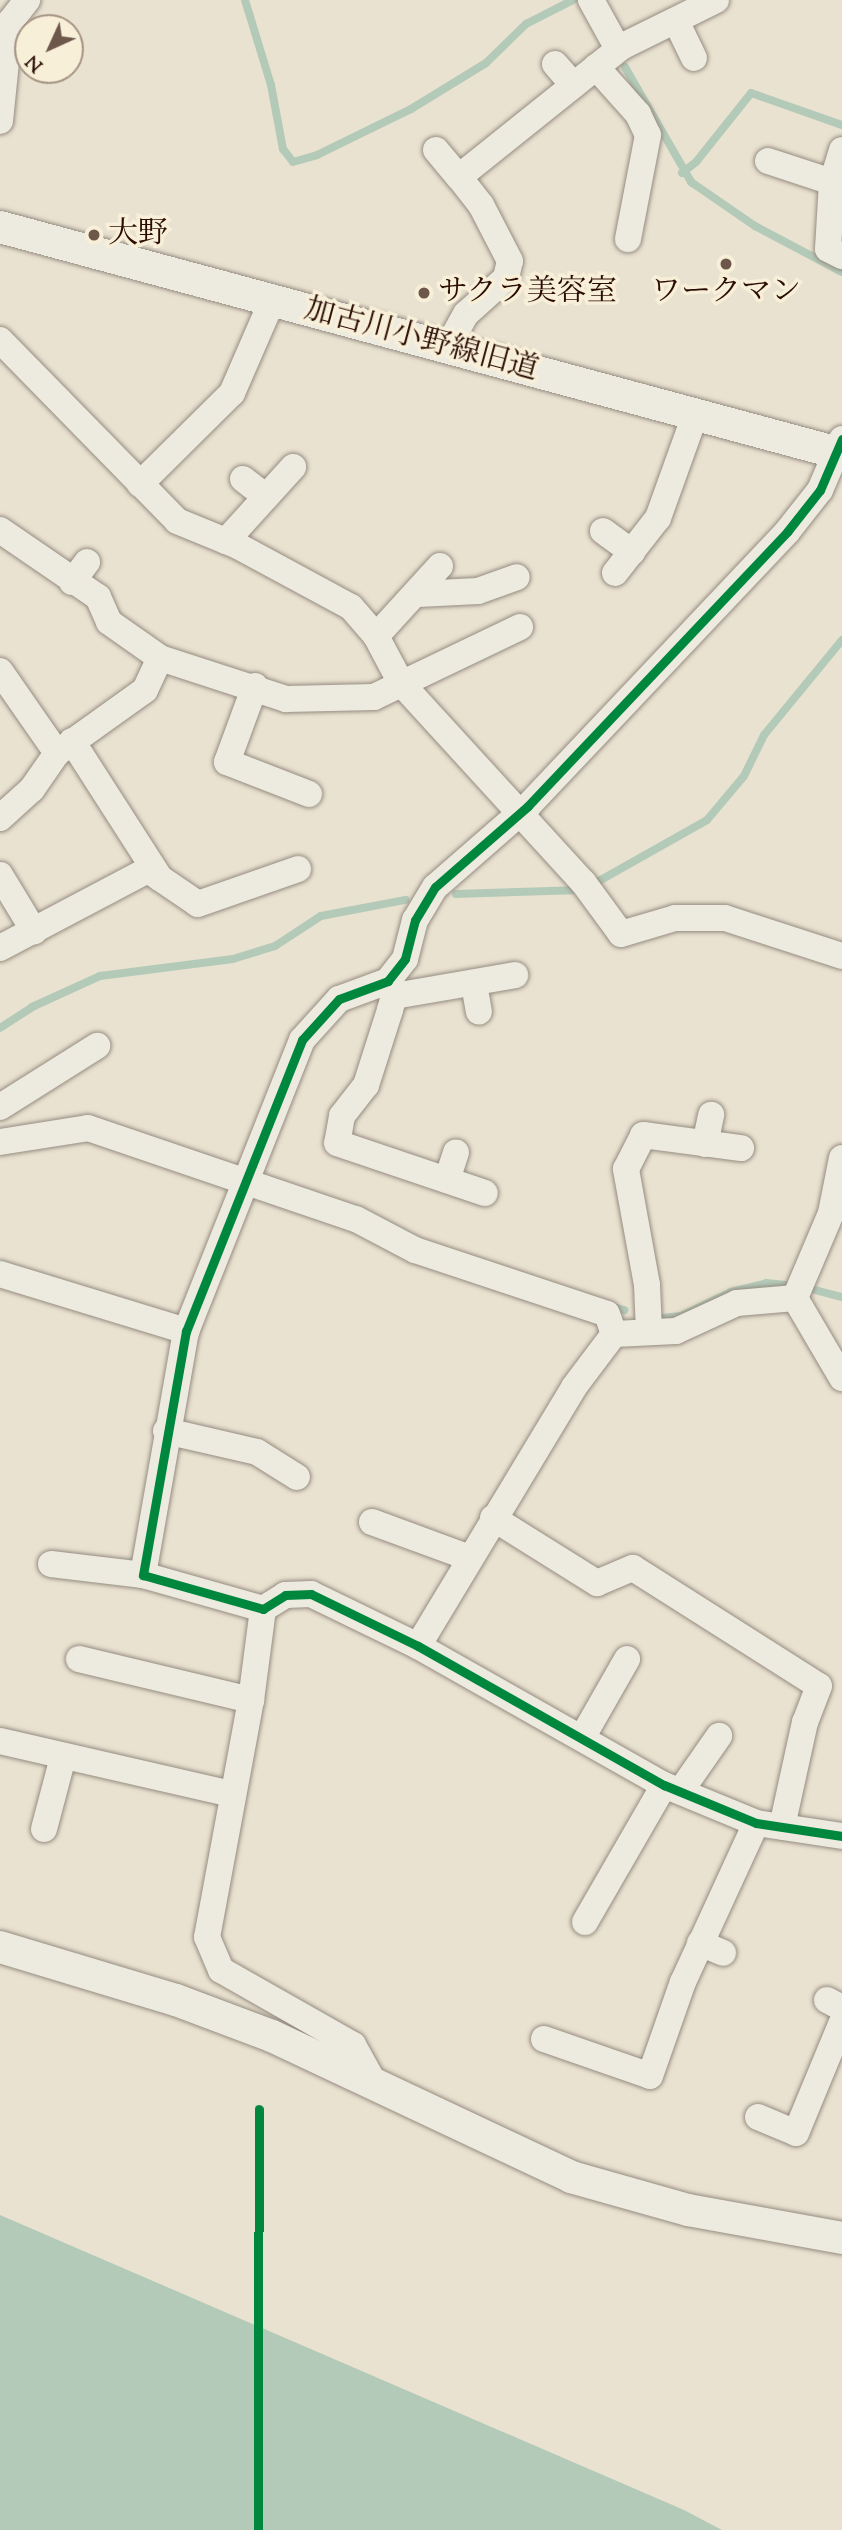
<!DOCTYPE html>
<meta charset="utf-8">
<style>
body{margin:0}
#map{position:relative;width:842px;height:2530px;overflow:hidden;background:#eae2d0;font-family:"Sorts Mill Goudy","Noto Serif JP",serif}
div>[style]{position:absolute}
.water>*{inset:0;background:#b4cab8}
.stream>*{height:8px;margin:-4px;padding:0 4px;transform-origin:4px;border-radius:4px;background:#b4cab8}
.roads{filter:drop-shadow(0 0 2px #958c81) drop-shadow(0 0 2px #958c81)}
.minor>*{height:26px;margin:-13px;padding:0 13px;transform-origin:13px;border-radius:13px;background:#edeae0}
.tertiary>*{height:32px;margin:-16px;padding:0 16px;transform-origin:16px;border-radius:16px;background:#edeae0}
.cycleway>*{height:9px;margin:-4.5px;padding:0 4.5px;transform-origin:4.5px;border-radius:4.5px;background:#00873e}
.dots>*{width:19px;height:19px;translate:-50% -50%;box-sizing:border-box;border:4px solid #f8efd9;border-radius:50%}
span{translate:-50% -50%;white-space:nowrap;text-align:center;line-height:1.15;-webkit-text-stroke:7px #f8efd9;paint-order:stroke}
.poi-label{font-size:30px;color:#2a0c02}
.left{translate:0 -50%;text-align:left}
.street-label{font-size:30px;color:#2a0c02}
.north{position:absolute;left:14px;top:14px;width:70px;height:70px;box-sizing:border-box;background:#f8efd9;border:2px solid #a69483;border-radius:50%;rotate:225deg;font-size:19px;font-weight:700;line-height:28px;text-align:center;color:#2a0c02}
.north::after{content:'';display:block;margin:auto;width:24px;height:32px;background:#6d574a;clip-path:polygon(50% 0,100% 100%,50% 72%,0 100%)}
</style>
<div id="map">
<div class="water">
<i style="clip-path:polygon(0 2215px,684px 2510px,722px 2530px,0 2530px)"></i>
</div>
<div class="stream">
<i style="left:245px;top:0;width:89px;rotate:73deg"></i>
<i style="left:271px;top:85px;width:65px;rotate:79.4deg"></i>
<i style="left:283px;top:149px;width:16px;rotate:52deg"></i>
<i style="left:293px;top:162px;width:25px;rotate:-16deg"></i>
<i style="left:317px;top:155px;width:105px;rotate:-26.1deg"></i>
<i style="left:411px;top:109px;width:88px;rotate:-31.5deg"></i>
<i style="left:486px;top:63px;width:56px;rotate:-44.3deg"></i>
<i style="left:526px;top:24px;width:53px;rotate:-27.1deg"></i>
<i style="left:625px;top:67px;width:133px;rotate:60.1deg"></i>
<i style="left:691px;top:182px;width:78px;rotate:34.5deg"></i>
<i style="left:755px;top:226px;width:98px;rotate:27.9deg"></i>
<i style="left:682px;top:173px;width:18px;rotate:-38deg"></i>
<i style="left:696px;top:162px;width:88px;rotate:-51.4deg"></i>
<i style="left:751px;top:93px;width:96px;rotate:19.4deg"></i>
<i style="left:456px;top:894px;width:127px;rotate:-1.8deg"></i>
<i style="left:583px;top:890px;width:142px;rotate:-29.4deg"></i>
<i style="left:707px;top:820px;width:57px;rotate:-49.9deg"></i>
<i style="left:744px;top:776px;width:46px;rotate:-64deg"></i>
<i style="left:764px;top:735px;width:123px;rotate:-50.6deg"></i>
<i style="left:0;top:1028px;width:38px;rotate:-33deg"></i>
<i style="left:32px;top:1007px;width:75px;rotate:-24.5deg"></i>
<i style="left:100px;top:976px;width:134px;rotate:-7.3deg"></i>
<i style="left:233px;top:959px;width:44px;rotate:-17.2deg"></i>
<i style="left:275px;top:946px;width:55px;rotate:-33.1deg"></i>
<i style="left:321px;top:916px;width:86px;rotate:-10.8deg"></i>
<i style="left:815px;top:1290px;width:28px;rotate:15deg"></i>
<i style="left:609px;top:1306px;width:16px;rotate:15deg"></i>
<i style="left:653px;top:1319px;width:28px;rotate:-6deg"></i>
<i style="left:681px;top:1316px;width:55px;rotate:-25.6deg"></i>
<i style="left:731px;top:1292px;width:36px;rotate:-14deg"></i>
<i style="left:766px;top:1283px;width:27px;rotate:6deg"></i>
</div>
<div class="roads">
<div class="minor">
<i style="left:591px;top:0;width:56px;rotate:61.1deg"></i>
<i style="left:676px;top:21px;width:41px;rotate:64.1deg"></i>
<i style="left:555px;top:64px;width:28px;rotate:49deg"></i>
<i style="left:596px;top:67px;width:63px;rotate:48.2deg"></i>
<i style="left:638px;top:114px;width:23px;rotate:65deg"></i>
<i style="left:648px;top:135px;width:106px;rotate:100.9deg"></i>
<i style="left:0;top:121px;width:100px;rotate:-84.2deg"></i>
<i style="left:10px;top:22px;width:28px;rotate:-52deg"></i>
<i style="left:436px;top:150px;width:35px;rotate:50deg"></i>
<i style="left:842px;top:150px;width:34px;rotate:107deg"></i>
<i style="left:832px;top:182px;width:67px;rotate:93.4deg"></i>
<i style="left:828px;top:249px;width:16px;rotate:27deg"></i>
<i style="left:768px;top:161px;width:67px;rotate:18.2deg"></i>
<i style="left:0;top:340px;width:253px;rotate:45.6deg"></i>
<i style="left:177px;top:521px;width:66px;rotate:22.3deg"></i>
<i style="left:238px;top:546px;width:128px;rotate:28.4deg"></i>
<i style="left:351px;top:607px;width:38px;rotate:49deg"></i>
<i style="left:447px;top:348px;width:39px;rotate:-61deg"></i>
<i style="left:466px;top:314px;width:54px;rotate:-42deg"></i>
<i style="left:506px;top:278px;width:17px;rotate:-77deg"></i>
<i style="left:510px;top:261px;width:63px;rotate:-117.4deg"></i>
<i style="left:481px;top:205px;width:36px;rotate:-128deg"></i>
<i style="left:459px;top:177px;width:208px;rotate:-38.7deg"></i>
<i style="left:621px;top:47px;width:106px;rotate:-26.3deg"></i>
<i style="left:842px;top:439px;width:56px;rotate:113.3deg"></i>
<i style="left:820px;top:490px;width:53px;rotate:128.2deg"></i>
<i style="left:787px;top:532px;width:377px;rotate:133.4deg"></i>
<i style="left:528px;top:806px;width:123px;rotate:138.9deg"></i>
<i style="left:435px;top:887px;width:39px;rotate:121deg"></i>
<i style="left:415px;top:920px;width:40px;rotate:104.4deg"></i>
<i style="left:405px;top:959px;width:28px;rotate:128deg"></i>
<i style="left:388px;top:981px;width:52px;rotate:159.8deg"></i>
<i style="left:339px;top:999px;width:55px;rotate:132.1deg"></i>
<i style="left:302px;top:1040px;width:313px;rotate:111.7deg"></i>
<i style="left:186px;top:1331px;width:248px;rotate:100deg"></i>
<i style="left:143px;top:1575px;width:125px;rotate:15.8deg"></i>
<i style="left:263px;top:1609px;width:26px;rotate:-32deg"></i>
<i style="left:285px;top:1595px;width:26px;rotate:-2deg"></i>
<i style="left:311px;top:1594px;width:119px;rotate:25.9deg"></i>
<i style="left:418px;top:1646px;width:283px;rotate:29.5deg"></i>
<i style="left:664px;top:1785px;width:100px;rotate:22.4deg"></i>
<i style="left:756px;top:1823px;width:87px;rotate:8.6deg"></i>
<i style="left:243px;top:479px;width:29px;rotate:38deg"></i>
<i style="left:140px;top:484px;width:129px;rotate:-44.7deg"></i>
<i style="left:232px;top:393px;width:100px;rotate:-66.5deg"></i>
<i style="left:0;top:530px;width:119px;rotate:34.4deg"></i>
<i style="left:98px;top:597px;width:27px;rotate:66deg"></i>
<i style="left:109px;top:622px;width:62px;rotate:35.2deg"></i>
<i style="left:160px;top:658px;width:133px;rotate:18deg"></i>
<i style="left:286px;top:699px;width:88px;rotate:-1.3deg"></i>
<i style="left:374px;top:697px;width:162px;rotate:-25.6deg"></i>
<i style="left:603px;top:531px;width:36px;rotate:36deg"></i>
<i style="left:226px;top:541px;width:100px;rotate:-47.8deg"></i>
<i style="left:440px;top:566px;width:95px;rotate:132.4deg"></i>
<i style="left:376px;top:636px;width:53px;rotate:62deg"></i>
<i style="left:401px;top:683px;width:270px;rotate:47.6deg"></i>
<i style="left:583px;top:882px;width:64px;rotate:53.8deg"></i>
<i style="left:621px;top:934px;width:56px;rotate:-16.5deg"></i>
<i style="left:675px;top:918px;width:50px"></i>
<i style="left:725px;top:918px;width:123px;rotate:18deg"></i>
<i style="left:615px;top:573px;width:70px;rotate:-52deg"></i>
<i style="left:658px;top:518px;width:109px;rotate:-70.2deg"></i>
<i style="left:72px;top:582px;width:25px;rotate:-53deg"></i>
<i style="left:418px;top:594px;width:60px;rotate:-2.9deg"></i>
<i style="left:478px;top:591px;width:41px;rotate:-19.7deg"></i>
<i style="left:0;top:671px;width:100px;rotate:55.2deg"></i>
<i style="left:57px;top:753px;width:108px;rotate:-35.6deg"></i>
<i style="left:145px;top:690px;width:35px;rotate:-65deg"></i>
<i style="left:255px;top:686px;width:81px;rotate:110.2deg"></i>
<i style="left:227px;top:762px;width:88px;rotate:21.3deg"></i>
<i style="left:72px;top:741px;width:163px;rotate:57.3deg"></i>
<i style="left:0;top:818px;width:43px;rotate:-42.2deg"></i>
<i style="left:32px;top:789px;width:44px;rotate:-55.2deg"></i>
<i style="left:0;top:875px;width:66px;rotate:58.7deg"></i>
<i style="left:0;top:948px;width:167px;rotate:-27.8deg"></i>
<i style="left:148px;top:870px;width:60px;rotate:34.2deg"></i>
<i style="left:198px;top:904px;width:106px;rotate:-19.3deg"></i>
<i style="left:388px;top:981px;width:16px;rotate:68deg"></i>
<i style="left:394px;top:996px;width:15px;rotate:106deg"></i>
<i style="left:390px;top:1010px;width:79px;rotate:107.7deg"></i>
<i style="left:366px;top:1085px;width:39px;rotate:128deg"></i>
<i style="left:342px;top:1116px;width:27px;rotate:100deg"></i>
<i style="left:337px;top:1143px;width:156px;rotate:18.7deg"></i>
<i style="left:474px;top:984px;width:28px;rotate:80deg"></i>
<i style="left:394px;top:996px;width:123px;rotate:-9.8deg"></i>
<i style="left:0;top:1107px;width:115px;rotate:-32.2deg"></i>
<i style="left:0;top:1142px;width:89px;rotate:-9deg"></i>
<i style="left:88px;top:1128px;width:283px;rotate:18.8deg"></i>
<i style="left:356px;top:1219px;width:67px;rotate:27.7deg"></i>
<i style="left:415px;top:1250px;width:202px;rotate:18.4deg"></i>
<i style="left:607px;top:1314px;width:21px;rotate:71deg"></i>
<i style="left:705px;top:1144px;width:30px;rotate:-78deg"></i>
<i style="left:447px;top:1180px;width:29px;rotate:-72deg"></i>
<i style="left:0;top:1274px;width:195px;rotate:17deg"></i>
<i style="left:795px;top:1298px;width:92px;rotate:-67deg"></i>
<i style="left:831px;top:1213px;width:56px;rotate:-78.7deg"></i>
<i style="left:795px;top:1298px;width:93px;rotate:59.6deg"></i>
<i style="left:649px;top:1331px;width:46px;rotate:-92.5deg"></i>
<i style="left:647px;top:1285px;width:118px;rotate:-100.3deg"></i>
<i style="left:626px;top:1169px;width:38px;rotate:-63deg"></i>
<i style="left:643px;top:1135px;width:99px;rotate:7.6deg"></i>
<i style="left:166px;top:1431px;width:93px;rotate:13deg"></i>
<i style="left:257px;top:1452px;width:47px;rotate:32deg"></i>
<i style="left:493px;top:1518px;width:123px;rotate:32deg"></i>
<i style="left:597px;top:1583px;width:39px;rotate:-23deg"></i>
<i style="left:633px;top:1568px;width:220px;rotate:32.4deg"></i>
<i style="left:819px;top:1686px;width:39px;rotate:111deg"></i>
<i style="left:805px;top:1722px;width:107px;rotate:102.4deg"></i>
<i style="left:372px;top:1522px;width:104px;rotate:20.2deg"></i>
<i style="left:51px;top:1564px;width:93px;rotate:6.8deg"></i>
<i style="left:263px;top:1609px;width:92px;rotate:97.5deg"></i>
<i style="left:251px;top:1700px;width:241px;rotate:100.5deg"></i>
<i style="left:207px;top:1937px;width:36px;rotate:67deg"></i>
<i style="left:221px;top:1970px;width:152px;rotate:29.6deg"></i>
<i style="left:353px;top:2045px;width:43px;rotate:61.1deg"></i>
<i style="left:418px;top:1646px;width:302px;rotate:-58.9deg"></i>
<i style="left:574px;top:1387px;width:66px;rotate:-53deg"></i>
<i style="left:614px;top:1334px;width:62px;rotate:-2.8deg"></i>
<i style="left:676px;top:1331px;width:67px;rotate:-24.7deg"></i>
<i style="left:737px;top:1303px;width:58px;rotate:-4.9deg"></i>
<i style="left:79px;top:1659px;width:177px;rotate:13.4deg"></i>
<i style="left:582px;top:1738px;width:91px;rotate:-60.3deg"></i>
<i style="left:0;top:1741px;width:238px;rotate:12.9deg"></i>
<i style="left:682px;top:1789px;width:65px;rotate:-55.1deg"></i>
<i style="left:44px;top:1829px;width:74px;rotate:-75.2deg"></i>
<i style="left:585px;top:1922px;width:158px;rotate:-60deg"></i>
<i style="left:700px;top:1943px;width:25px;rotate:23deg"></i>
<i style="left:827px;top:2000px;width:17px;rotate:28deg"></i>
<i style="left:544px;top:2039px;width:112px;rotate:19.2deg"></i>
<i style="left:650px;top:2076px;width:100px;rotate:-70.7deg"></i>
<i style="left:683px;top:1982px;width:175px;rotate:-65.3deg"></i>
<i style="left:758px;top:2117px;width:41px;rotate:22.8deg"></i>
<i style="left:796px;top:2133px;width:120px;rotate:-67.5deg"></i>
</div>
<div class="tertiary">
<i style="left:0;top:227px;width:872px;rotate:15.09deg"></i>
<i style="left:0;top:1947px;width:184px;rotate:16.8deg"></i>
<i style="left:176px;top:2000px;width:103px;rotate:20.6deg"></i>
<i style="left:272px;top:2036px;width:331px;rotate:25.2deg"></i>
<i style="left:571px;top:2177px;width:122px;rotate:15.8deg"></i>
<i style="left:688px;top:2210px;width:157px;rotate:10.3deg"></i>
</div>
</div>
<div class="cycleway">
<i style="left:842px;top:439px;width:56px;rotate:113.3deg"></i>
<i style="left:820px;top:490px;width:53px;rotate:128.2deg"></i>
<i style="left:787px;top:532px;width:377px;rotate:133.4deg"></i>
<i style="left:528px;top:806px;width:123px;rotate:138.9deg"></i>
<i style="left:435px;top:887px;width:39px;rotate:121deg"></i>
<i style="left:415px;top:920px;width:40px;rotate:104.4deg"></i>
<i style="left:405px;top:959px;width:28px;rotate:128deg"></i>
<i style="left:388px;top:981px;width:52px;rotate:159.8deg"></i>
<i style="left:339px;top:999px;width:55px;rotate:132.1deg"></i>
<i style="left:302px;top:1040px;width:313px;rotate:111.7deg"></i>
<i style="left:186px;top:1331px;width:248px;rotate:100deg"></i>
<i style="left:143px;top:1575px;width:125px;rotate:15.8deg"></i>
<i style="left:263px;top:1609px;width:26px;rotate:-32deg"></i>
<i style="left:285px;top:1595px;width:26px;rotate:-2deg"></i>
<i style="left:311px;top:1594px;width:119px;rotate:25.9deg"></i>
<i style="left:418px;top:1646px;width:283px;rotate:29.5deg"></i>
<i style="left:664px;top:1785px;width:100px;rotate:22.4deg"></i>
<i style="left:756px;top:1823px;width:87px;rotate:8.6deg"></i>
<i style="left:258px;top:2530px;width:421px;rotate:-89.9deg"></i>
</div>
<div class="dots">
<i style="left:94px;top:235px;background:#6d574a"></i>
<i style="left:726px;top:264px;background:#6d574a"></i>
<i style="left:424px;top:293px;background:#6d574a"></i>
</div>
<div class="poi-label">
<span class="left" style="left:108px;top:235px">大野</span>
<span class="left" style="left:438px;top:293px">サクラ美容室</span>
<span style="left:726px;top:293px">ワークマン</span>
</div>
<div class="street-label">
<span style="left:421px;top:341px;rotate:15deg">加古川小野線旧道</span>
</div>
<div class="north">N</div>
</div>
